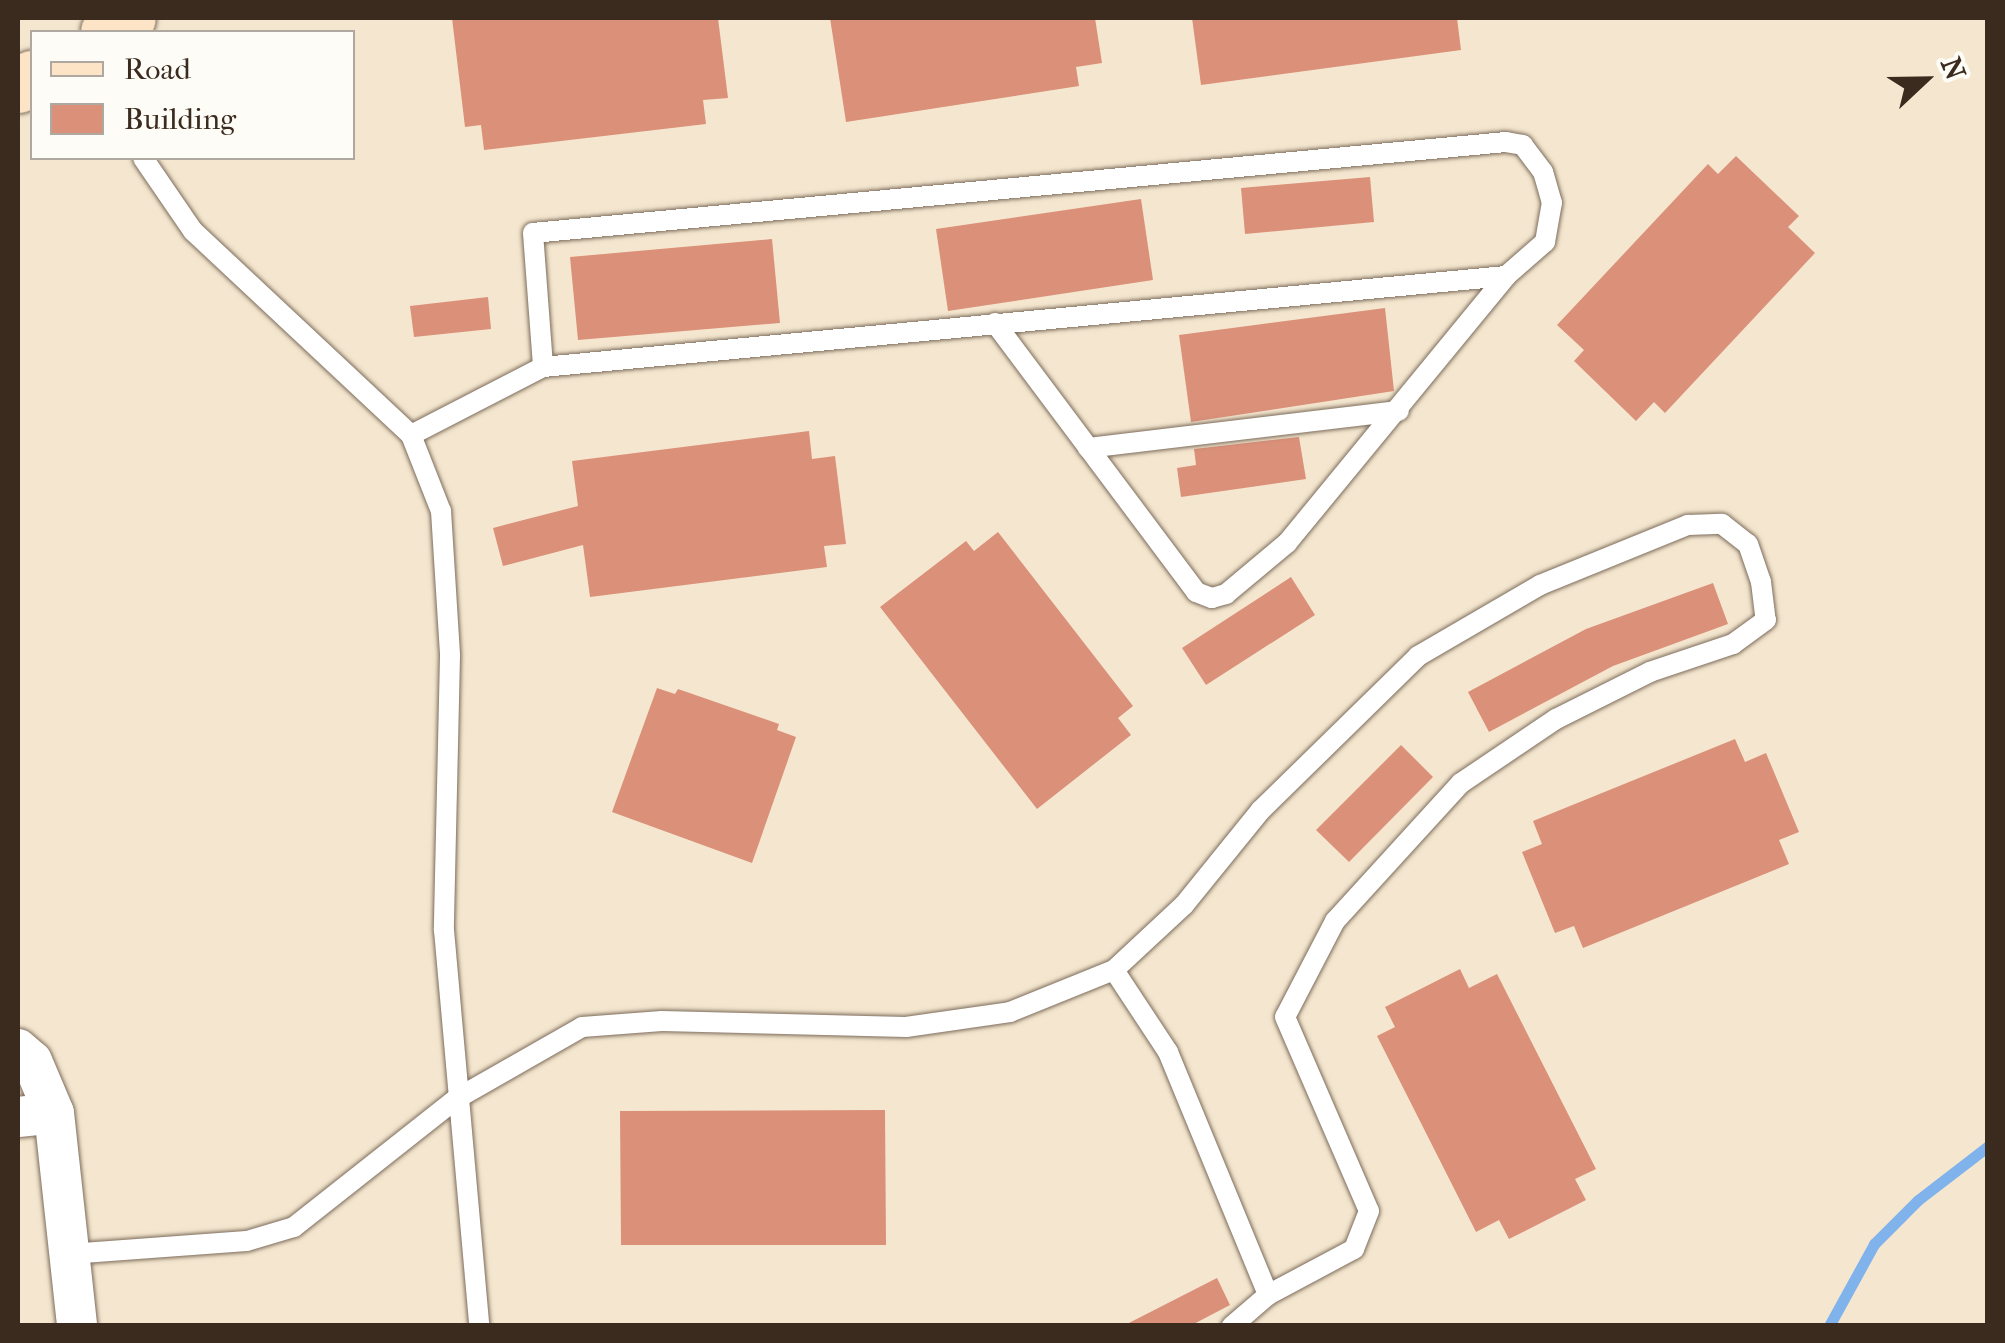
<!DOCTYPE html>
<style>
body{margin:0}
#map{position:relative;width:2005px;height:1343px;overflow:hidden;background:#f5e7cf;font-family:"IM FELL French Canon",serif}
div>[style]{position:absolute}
.stream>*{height:11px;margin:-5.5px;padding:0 5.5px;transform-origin:5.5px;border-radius:5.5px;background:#80b2ec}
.building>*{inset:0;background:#db9079}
.roads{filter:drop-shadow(0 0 2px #7c6c5c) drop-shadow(0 0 2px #7c6c5c)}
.lane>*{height:20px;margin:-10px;padding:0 10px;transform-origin:10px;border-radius:10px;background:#fff}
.street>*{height:40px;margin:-20px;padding:0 20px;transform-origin:20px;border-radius:20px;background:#fff}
.secondary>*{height:55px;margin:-27.5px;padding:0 27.5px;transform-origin:27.5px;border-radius:27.5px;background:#fee4c6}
span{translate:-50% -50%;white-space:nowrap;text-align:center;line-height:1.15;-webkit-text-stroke:8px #fdfcf7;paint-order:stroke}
.frame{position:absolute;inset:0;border:20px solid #3b2a1e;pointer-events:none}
.legend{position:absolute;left:30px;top:30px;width:325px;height:130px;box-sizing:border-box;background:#fdfcf7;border:2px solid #afa8a0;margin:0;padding:12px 18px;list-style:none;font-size:30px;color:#3b2a1e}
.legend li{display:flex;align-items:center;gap:20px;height:50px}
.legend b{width:50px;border:2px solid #afa8a0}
.north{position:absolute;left:1875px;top:30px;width:100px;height:100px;-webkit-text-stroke:8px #fdfcf7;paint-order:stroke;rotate:68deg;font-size:28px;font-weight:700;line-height:40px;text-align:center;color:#3b2a1e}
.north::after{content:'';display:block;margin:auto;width:35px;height:45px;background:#3b2a1e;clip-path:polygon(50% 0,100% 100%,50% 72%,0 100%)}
</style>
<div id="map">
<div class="stream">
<i style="left:1829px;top:1326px;width:94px;rotate:-61.2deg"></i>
<i style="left:1874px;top:1244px;width:62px;rotate:-45deg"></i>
<i style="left:1918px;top:1200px;width:88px;rotate:-37.6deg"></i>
</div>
<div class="building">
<i style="clip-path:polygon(452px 18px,718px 18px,728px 98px,703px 100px,706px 124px,484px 150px,481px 125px,465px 127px)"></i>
<i style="clip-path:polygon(830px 18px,1095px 18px,1102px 63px,1076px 67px,1079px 86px,846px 122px)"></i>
<i style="clip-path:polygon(1192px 18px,1457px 18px,1461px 50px,1201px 85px)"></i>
<i style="clip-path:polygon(1736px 156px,1799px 216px,1788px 227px,1815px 253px,1665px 413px,1654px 402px,1636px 421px,1574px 361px,1584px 350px,1557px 325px,1708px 164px,1718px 174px)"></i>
<i style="clip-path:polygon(1370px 177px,1374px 222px,1245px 234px,1241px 188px)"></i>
<i style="clip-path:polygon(1141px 199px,1153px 280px,948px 311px,936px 229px)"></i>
<i style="clip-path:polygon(772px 239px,780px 323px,578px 340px,570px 257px)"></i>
<i style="clip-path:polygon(488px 297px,491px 329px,414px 337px,410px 306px)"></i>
<i style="clip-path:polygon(1385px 308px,1394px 391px,1191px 422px,1179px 335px)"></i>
<i style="clip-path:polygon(809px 431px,812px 459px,835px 456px,846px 544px,824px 546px,827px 567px,590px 597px,583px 545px,503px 566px,493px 528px,578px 506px,572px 461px)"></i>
<i style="clip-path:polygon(1299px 437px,1306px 479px,1181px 497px,1177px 468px,1196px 465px,1194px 449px)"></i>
<i style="clip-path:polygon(998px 532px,1133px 706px,1118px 718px,1131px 735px,1037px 809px,880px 607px,966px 541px,974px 551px)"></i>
<i style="clip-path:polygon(1291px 577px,1315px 615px,1206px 685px,1182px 648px)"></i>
<i style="clip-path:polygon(1713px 583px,1728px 624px,1613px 666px,1489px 732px,1468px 692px,1586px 629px)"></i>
<i style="clip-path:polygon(657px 688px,675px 694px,678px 689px,779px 724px,777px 730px,796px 737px,752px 863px,612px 812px)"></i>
<i style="clip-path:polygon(1735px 739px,1745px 762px,1766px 753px,1799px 832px,1779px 840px,1789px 864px,1583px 948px,1574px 926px,1555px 933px,1522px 852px,1542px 844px,1533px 821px)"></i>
<i style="clip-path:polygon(1401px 745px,1433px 777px,1349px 862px,1316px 830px)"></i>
<i style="clip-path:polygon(1460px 969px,1469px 988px,1497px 974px,1596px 1169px,1575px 1179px,1586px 1200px,1509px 1239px,1499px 1220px,1476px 1232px,1377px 1036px,1395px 1027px,1385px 1007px)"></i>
<i style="clip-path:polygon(885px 1110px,886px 1245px,621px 1245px,620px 1111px)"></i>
<i style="clip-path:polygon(1217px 1278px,1230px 1305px,1190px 1326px,1123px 1326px)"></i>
</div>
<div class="roads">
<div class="lane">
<i style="left:143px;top:158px;width:88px;rotate:55.6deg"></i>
<i style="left:193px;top:231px;width:299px;rotate:43.1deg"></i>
<i style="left:411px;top:435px;width:82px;rotate:68.5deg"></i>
<i style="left:441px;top:511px;width:145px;rotate:86.4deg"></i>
<i style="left:450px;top:656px;width:274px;rotate:91.3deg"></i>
<i style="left:444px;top:930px;width:398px;rotate:84.9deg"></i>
<i style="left:995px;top:323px;width:336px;rotate:53.2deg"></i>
<i style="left:1196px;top:592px;width:17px;rotate:21deg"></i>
<i style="left:1212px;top:598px;width:15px;rotate:-16deg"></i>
<i style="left:1226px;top:594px;width:80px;rotate:-39.9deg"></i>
<i style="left:1287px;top:543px;width:345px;rotate:-50.6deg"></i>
<i style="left:411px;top:435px;width:148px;rotate:-27.3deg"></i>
<i style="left:543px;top:367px;width:967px;rotate:-5.4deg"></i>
<i style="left:1506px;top:276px;width:52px;rotate:-41.1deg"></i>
<i style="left:1545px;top:242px;width:40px;rotate:-80deg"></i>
<i style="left:1552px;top:203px;width:32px;rotate:-106deg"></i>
<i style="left:1543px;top:172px;width:34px;rotate:-127deg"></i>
<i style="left:1523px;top:145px;width:17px;rotate:-170deg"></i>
<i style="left:1506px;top:142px;width:977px;rotate:174.66deg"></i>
<i style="left:533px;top:233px;width:134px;rotate:85.7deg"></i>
<i style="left:1088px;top:448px;width:313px;rotate:-6.8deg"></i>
<i style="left:1114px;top:970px;width:98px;rotate:56.6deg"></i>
<i style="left:1168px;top:1052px;width:263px;rotate:67.6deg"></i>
<i style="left:1268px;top:1295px;width:48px;rotate:139.3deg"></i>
<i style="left:69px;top:1254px;width:178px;rotate:-4.2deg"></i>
<i style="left:247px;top:1241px;width:49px;rotate:-16.6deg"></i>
<i style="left:294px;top:1227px;width:206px;rotate:-38.3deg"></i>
<i style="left:456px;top:1099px;width:145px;rotate:-29.7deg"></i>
<i style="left:582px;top:1027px;width:80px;rotate:-4.3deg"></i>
<i style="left:662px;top:1021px;width:244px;rotate:1.4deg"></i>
<i style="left:906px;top:1027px;width:105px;rotate:-8.2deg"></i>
<i style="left:1010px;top:1012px;width:112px;rotate:-22deg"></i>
<i style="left:1114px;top:970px;width:96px;rotate:-42.9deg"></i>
<i style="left:1184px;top:905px;width:122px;rotate:-51deg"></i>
<i style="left:1261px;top:810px;width:220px;rotate:-44.4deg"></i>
<i style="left:1418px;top:656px;width:141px;rotate:-30.2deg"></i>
<i style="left:1540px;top:585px;width:160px;rotate:-22.1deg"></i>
<i style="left:1688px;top:525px;width:34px;rotate:-2deg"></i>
<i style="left:1722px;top:524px;width:33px;rotate:38deg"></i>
<i style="left:1748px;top:544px;width:40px;rotate:71.1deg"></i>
<i style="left:1761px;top:582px;width:38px;rotate:83deg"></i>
<i style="left:1766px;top:620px;width:41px;rotate:144deg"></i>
<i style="left:1733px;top:644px;width:88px;rotate:161.4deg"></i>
<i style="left:1650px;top:672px;width:105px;rotate:153.4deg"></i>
<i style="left:1556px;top:719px;width:115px;rotate:146deg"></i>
<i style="left:1461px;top:783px;width:187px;rotate:132.4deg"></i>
<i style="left:1335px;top:921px;width:108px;rotate:117.5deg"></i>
<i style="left:1285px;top:1017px;width:211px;rotate:66.6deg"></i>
<i style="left:1369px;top:1211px;width:41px;rotate:111.5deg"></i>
<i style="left:1354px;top:1249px;width:98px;rotate:151.9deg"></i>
</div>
<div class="street">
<i style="left:18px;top:1049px;width:18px;rotate:41deg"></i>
<i style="left:32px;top:1061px;width:56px;rotate:67.1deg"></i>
<i style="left:54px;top:1113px;width:214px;rotate:83.8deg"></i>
<i style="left:18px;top:1117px;width:36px;rotate:-6deg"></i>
</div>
<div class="secondary">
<i style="left:108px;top:32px;width:24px;rotate:-35deg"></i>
<i style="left:18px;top:85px;width:16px;rotate:-27deg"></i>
</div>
</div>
<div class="frame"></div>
<ul class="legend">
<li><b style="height:12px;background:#fee4c6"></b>Road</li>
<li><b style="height:28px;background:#db9079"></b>Building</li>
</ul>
<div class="north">N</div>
</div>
